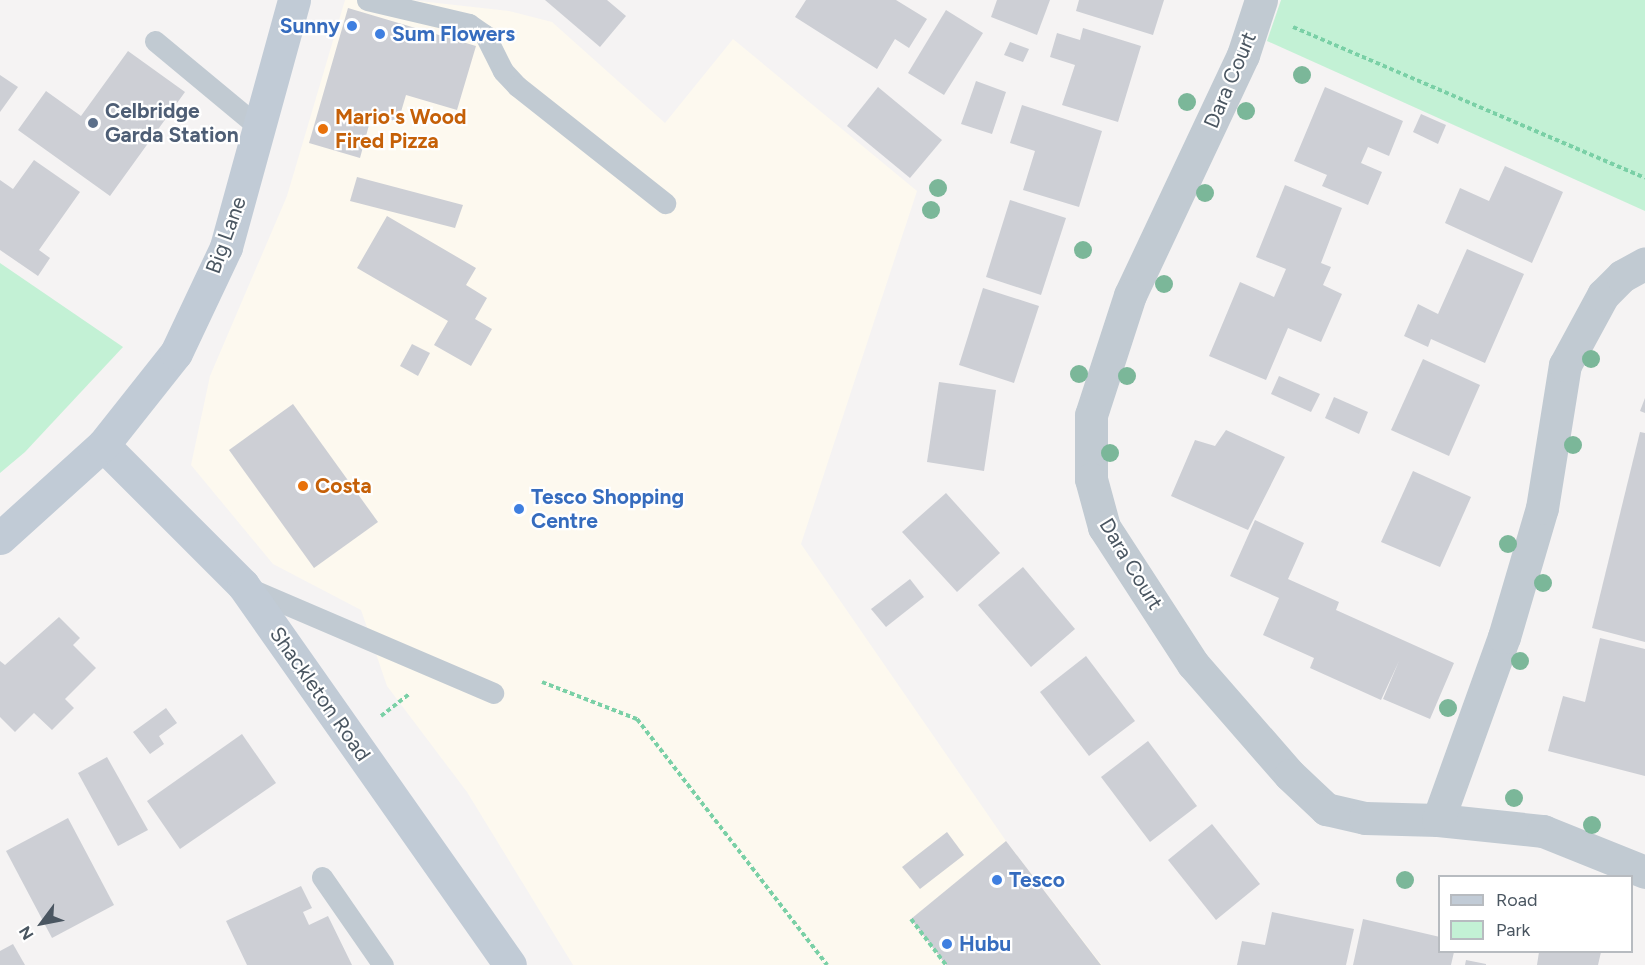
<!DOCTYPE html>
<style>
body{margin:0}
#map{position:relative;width:1645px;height:965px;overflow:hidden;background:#f5f3f3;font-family:Figtree,sans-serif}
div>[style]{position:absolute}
.commercial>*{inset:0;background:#fdf9ef}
.green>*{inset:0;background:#c3f1d5}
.building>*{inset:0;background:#cdcfd5}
.path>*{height:4px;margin-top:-2px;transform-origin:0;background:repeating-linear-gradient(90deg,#7ad0a6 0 4.5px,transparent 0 7.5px)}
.lane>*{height:21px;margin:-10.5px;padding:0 10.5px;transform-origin:10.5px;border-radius:10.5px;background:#c1cad2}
.street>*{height:33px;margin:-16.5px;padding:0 16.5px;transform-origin:16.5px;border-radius:16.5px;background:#c1cad2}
.secondary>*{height:33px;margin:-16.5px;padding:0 16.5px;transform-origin:16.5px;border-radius:16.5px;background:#c1cbd6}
.trees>*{width:18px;height:18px;margin:-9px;border-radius:50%;background:#7bb799}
.dots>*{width:16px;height:16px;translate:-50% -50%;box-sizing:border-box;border:3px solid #fff;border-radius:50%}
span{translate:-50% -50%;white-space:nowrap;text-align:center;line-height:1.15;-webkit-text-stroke:4.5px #fff;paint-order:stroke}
.shop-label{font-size:21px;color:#366cbe;font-weight:700}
.right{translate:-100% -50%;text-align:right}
.left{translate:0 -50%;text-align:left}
.street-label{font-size:21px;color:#4a5661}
.service-label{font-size:21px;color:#4e5e75;font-weight:700}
.food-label{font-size:21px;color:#c56008;font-weight:700}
.legend{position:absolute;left:1438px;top:875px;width:195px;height:78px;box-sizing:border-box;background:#fff;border:2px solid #b7bbc0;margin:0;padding:8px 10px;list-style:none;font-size:18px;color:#4a5661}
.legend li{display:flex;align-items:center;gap:12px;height:30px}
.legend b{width:30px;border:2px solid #b7bbc0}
.north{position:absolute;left:12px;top:893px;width:60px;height:60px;-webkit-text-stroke:4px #fff;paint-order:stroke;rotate:238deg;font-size:16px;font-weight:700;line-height:24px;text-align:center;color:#4a5661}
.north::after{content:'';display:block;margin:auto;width:21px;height:27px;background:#4a5661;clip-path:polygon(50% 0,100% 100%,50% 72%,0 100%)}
</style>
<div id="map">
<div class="commercial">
<i style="clip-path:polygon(345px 0,410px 0,509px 11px,552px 22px,665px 123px,733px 39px,917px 191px,801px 544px,1006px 841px,1102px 965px,573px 965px,467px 792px,387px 686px,361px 610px,273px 564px,191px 465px,210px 376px,287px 196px)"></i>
</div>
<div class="green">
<i style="clip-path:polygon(1281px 0,1645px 0,1645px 211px,1267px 41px)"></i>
<i style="clip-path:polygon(0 263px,123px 347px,25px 452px,0 473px)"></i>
</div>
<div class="building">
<i style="clip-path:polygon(545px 0,607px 0,626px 16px,600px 47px)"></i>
<i style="clip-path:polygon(806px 0,896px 0,927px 19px,909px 48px,895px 39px,877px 69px,795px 17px)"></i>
<i style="clip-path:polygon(997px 0,1050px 0,1037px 35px,991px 17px)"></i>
<i style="clip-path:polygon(1079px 0,1164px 0,1153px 35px,1076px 11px)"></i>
<i style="clip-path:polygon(348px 8px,476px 46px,457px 110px,406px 95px,398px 122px,372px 114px,360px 158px,309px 143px)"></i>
<i style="clip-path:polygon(946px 10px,983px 33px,944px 95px,908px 73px)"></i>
<i style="clip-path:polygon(1083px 28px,1141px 46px,1118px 122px,1062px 105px,1075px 65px,1050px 57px,1057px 33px,1080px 40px)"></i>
<i style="clip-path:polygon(1010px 42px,1029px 49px,1023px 62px,1004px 55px)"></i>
<i style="clip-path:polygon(128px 51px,185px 92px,110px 196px,18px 130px,46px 91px,81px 116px)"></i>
<i style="clip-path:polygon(0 75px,18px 87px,0 112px)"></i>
<i style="clip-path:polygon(976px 81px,1006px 92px,992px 134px,961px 124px)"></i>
<i style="clip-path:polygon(878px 87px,942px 140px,910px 178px,847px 126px)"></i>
<i style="clip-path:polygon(1325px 87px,1403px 121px,1389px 156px,1368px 147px,1361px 163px,1382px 172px,1368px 205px,1322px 186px,1327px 175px,1294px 161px)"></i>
<i style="clip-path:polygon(1022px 105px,1102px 131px,1079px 207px,1023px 190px,1035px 151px,1010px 143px)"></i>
<i style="clip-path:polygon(1421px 114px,1446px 125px,1438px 144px,1413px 132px)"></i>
<i style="clip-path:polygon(34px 160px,80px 192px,39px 250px,50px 258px,38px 276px,0 250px,0 180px,13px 189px)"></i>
<i style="clip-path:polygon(1505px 166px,1563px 192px,1532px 263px,1445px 223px,1460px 188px,1489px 201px)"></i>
<i style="clip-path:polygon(357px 177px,463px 205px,455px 228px,350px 201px)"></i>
<i style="clip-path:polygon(1285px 185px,1342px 208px,1321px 263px,1331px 267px,1323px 285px,1342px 294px,1321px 342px,1288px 328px,1266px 380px,1209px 356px,1240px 282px,1274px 297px,1286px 269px,1256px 257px)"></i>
<i style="clip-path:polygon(1010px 200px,1066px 218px,1041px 295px,986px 277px)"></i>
<i style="clip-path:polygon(387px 216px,476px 268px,466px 285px,487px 298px,475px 319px,492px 329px,471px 366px,434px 345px,448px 321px,357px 268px)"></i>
<i style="clip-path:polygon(1467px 249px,1524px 274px,1485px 363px,1431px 339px,1428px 347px,1404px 336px,1418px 304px,1438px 314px)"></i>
<i style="clip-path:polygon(983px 288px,1039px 306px,1014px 383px,959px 365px)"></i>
<i style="clip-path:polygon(412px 344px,430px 353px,418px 376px,400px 366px)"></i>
<i style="clip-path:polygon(1423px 359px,1480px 385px,1449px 456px,1391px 430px)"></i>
<i style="clip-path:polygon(1279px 376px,1320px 394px,1311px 412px,1271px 394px)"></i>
<i style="clip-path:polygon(939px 382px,996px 390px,984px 471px,927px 462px)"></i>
<i style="clip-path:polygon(1334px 397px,1368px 412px,1359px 434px,1325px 418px)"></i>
<i style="clip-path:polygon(1645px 398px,1645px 413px,1640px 411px)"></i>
<i style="clip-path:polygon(293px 404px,378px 522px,314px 568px,229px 450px)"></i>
<i style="clip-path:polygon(1226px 430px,1285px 457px,1248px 530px,1171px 496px,1195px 440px,1215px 446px)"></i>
<i style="clip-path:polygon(1640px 432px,1645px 433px,1645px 642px,1592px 628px)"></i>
<i style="clip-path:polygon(1413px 471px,1471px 497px,1440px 567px,1381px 542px)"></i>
<i style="clip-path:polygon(946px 493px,1000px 553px,957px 592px,902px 532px)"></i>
<i style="clip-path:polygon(1255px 520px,1304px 543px,1288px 579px,1339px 602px,1336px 610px,1454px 663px,1430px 719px,1383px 699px,1399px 661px,1381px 700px,1310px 668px,1314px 658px,1263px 635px,1279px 598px,1230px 576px)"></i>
<i style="clip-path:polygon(1023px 567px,1075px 629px,1031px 667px,978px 605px)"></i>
<i style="clip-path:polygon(910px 579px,924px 597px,886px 627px,871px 609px)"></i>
<i style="clip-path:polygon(59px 617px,80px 638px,73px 645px,96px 668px,65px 699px,74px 708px,52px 730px,34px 713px,15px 732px,0 717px,0 661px,5px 665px)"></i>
<i style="clip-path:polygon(1600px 638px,1645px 649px,1645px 776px,1548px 751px,1563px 696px,1585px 702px)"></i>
<i style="clip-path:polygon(1086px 656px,1135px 721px,1089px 756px,1040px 692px)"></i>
<i style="clip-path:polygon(166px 708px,177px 723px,159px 736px,164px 744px,150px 754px,133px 732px)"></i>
<i style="clip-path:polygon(242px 734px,276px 783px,180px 849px,147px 801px)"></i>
<i style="clip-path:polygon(1148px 741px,1197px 806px,1150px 842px,1101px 777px)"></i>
<i style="clip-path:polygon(107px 757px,148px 830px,118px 846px,78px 773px)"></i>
<i style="clip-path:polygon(68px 818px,114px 905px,52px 938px,6px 851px)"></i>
<i style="clip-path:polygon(1212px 824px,1260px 884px,1216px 920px,1168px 860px)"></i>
<i style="clip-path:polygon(947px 832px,964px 855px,920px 889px,902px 867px)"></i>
<i style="clip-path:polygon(1006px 841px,1101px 965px,946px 965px,911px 919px)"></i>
<i style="clip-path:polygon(301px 886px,312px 908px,303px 912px,309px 925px,328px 916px,352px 965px,247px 965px,226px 921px)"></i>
<i style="clip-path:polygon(1272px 912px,1354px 929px,1346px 965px,1237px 965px,1242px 941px,1265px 945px)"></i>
<i style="clip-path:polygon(1363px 919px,1440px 937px,1440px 952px,1454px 952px,1451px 965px,1353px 965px)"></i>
<i style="clip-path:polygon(13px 944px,25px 965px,0 965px,0 951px)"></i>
<i style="clip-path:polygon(1539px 952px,1601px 952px,1598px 965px,1537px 965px)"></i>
<i style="clip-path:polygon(1466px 960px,1486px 964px,1486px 965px,1465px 965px)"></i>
</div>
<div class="path">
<i style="left:1293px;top:27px;width:383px;rotate:23.2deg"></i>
<i style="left:542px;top:682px;width:102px;rotate:21.3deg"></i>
<i style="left:637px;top:719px;width:311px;rotate:52.3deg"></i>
<i style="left:381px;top:716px;width:37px;rotate:-38deg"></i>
<i style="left:911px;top:919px;width:58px;rotate:52.7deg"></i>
</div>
<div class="lane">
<i style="left:367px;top:0;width:105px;rotate:13.2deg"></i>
<i style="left:469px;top:24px;width:19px;rotate:35deg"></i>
<i style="left:485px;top:35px;width:40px;rotate:63.4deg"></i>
<i style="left:503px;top:71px;width:21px;rotate:47deg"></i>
<i style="left:517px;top:86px;width:189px;rotate:38.3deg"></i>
<i style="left:155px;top:41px;width:138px;rotate:39.7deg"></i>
<i style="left:246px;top:587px;width:269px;rotate:23.2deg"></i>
<i style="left:322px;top:877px;width:107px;rotate:55.3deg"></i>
</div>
<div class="street">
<i style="left:1261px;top:0;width:58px;rotate:108.1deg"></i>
<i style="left:1243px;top:55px;width:265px;rotate:115.2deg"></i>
<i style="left:1130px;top:295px;width:126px;rotate:108deg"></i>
<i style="left:1091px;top:415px;width:64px;rotate:90deg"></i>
<i style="left:1091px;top:479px;width:50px;rotate:74.8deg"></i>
<i style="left:1104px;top:527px;width:163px;rotate:57deg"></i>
<i style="left:1193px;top:664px;width:147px;rotate:48.9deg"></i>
<i style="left:1290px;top:775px;width:50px;rotate:43.4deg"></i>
<i style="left:1326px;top:809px;width:40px;rotate:13deg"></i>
<i style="left:1365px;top:818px;width:73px;rotate:1.6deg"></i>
<i style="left:1438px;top:820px;width:106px;rotate:6deg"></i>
<i style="left:1543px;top:831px;width:110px;rotate:21.9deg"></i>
<i style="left:1438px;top:820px;width:195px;rotate:-70.2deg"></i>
<i style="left:1504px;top:637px;width:134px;rotate:-73.6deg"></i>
<i style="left:1542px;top:508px;width:145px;rotate:-80.9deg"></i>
<i style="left:1565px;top:365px;width:80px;rotate:-61.5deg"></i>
<i style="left:1603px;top:295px;width:27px;rotate:-45deg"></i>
<i style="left:1622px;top:276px;width:26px;rotate:-29deg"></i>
</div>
<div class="secondary">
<i style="left:103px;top:445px;width:198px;rotate:45deg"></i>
<i style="left:243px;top:585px;width:464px;rotate:54.9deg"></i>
<i style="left:0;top:538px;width:139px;rotate:-42.1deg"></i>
<i style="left:103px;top:445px;width:117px;rotate:-51.6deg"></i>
<i style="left:176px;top:353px;width:117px;rotate:-64.7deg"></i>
<i style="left:226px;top:247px;width:256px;rotate:-74.6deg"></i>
</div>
<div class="trees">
<i style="left:1302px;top:75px"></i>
<i style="left:1187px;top:102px"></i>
<i style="left:1246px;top:111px"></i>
<i style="left:938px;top:188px"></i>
<i style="left:1205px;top:193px"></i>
<i style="left:931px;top:210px"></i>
<i style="left:1083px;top:250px"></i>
<i style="left:1164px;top:284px"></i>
<i style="left:1591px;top:359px"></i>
<i style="left:1079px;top:374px"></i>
<i style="left:1127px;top:376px"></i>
<i style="left:1573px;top:445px"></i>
<i style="left:1110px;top:453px"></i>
<i style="left:1508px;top:544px"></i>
<i style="left:1543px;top:583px"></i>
<i style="left:1520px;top:661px"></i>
<i style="left:1448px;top:708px"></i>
<i style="left:1514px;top:798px"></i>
<i style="left:1592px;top:825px"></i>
<i style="left:1405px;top:880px"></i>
</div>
<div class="dots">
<i style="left:352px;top:26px;background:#3f7fe0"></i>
<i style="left:380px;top:34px;background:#3f7fe0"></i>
<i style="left:93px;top:123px;background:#5c6f8a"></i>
<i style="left:323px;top:129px;background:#e8710a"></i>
<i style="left:303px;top:486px;background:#e8710a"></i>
<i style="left:519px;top:509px;background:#3f7fe0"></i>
<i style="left:997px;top:880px;background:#3f7fe0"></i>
<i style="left:947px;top:944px;background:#3f7fe0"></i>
</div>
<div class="shop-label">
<span class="right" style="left:340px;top:26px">Sunny</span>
<span class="left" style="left:392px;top:34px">Sum Flowers</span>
<span class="left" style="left:531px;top:509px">Tesco Shopping<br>Centre</span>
<span class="left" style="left:1009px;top:880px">Tesco</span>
<span class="left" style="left:959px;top:944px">Hubu</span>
</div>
<div class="street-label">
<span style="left:1230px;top:80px;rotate:-67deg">Dara Court</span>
<span style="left:226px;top:235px;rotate:-70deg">Big Lane</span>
<span style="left:1131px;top:564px;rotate:59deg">Dara Court</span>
<span style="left:320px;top:694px;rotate:55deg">Shackleton Road</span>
</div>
<div class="service-label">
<span class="left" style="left:105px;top:123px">Celbridge<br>Garda Station</span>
</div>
<div class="food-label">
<span class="left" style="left:335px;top:129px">Mario's Wood<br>Fired Pizza</span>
<span class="left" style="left:315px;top:486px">Costa</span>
</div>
<ul class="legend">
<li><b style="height:8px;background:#c1cbd6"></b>Road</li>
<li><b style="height:16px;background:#c3f1d5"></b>Park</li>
</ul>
<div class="north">N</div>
</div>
